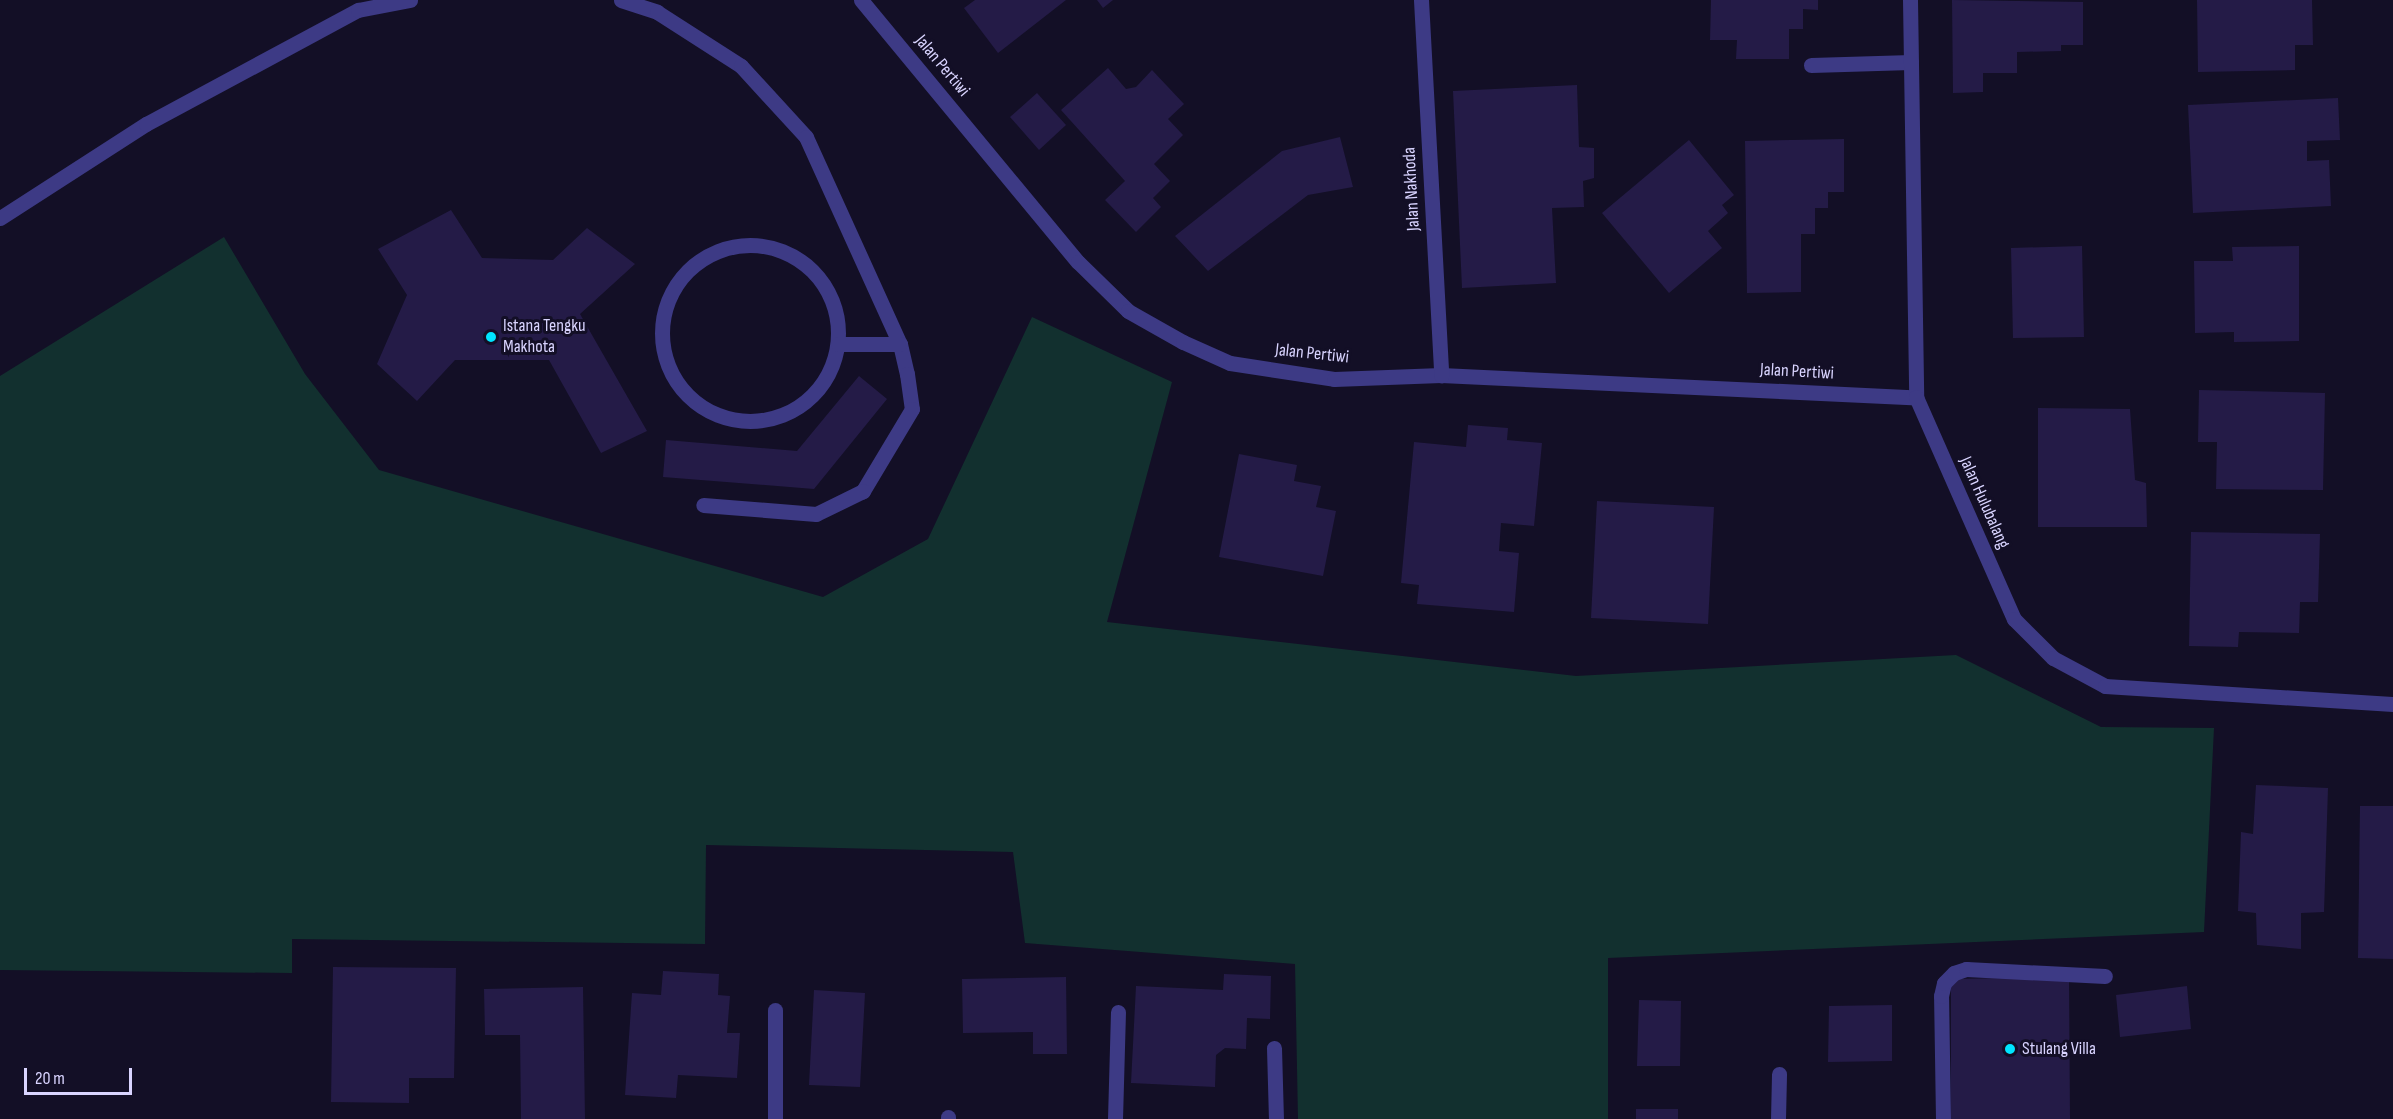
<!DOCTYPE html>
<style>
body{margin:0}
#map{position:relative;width:2393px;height:1119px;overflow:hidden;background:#130f26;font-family:"Sofia Sans Condensed",sans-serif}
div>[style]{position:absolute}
.green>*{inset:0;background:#12302f}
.building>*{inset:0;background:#241b47}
.service>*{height:15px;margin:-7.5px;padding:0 7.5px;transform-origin:7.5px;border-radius:7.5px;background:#3d3a85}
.service>.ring{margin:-7.5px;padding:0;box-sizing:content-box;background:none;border:15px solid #3d3a85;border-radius:50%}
.minor>*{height:15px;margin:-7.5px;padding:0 7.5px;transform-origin:7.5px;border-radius:7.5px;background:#3d3a85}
.dots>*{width:16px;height:16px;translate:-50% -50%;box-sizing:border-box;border:3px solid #130f26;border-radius:50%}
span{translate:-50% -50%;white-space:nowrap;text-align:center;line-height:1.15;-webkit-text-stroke:6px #130f26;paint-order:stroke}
.street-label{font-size:18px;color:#d9d4ff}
.poi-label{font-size:18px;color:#d9d4ff}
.left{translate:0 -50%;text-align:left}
.scale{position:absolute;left:24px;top:1068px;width:108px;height:27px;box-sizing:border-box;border:3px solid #d9d4ff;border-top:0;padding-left:8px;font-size:18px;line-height:21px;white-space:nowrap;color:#d9d4ff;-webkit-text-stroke:4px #130f26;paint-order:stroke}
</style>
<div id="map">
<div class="green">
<i style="clip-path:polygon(224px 237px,305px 374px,379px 470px,823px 597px,928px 539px,1032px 317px,1172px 382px,1107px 622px,1576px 676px,1956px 655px,2101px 727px,2214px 728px,2204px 932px,1608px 958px,1608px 1119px,1298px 1119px,1295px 964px,1025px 943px,1013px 852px,706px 845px,705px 944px,292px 939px,292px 973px,0 970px,0 376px)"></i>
</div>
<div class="building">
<i style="clip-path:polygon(975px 0,1066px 0,998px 53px,964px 8px)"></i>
<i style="clip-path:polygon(1097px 0,1113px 0,1103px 8px)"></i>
<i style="clip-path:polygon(1711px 0,1818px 0,1818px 10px,1803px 9px,1803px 29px,1789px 29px,1789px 59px,1736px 59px,1737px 40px,1710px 40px)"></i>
<i style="clip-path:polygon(1952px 0,2083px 2px,2083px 45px,2061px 45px,2061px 51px,2017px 52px,2017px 73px,1983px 73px,1983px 92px,1953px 93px)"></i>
<i style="clip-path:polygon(2197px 0,2312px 0,2313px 45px,2295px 45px,2295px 70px,2198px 72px)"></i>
<i style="clip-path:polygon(1108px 68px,1126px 89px,1136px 87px,1152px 70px,1184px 104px,1168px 119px,1183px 135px,1154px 164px,1170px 181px,1153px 198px,1161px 207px,1136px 232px,1105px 200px,1125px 181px,1061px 110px)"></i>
<i style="clip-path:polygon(1577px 85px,1579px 147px,1594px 148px,1594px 178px,1583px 181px,1584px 207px,1552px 208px,1556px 283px,1462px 288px,1453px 91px)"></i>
<i style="clip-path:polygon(1037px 93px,1066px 125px,1039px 150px,1010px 117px)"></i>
<i style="clip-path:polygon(2338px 98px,2340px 140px,2307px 141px,2307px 161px,2329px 160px,2331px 206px,2193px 213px,2188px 105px)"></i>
<i style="clip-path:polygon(1340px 137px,1353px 187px,1308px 195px,1208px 271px,1175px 236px,1282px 151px)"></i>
<i style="clip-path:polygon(1844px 139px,1844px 192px,1828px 192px,1828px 208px,1815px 208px,1815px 234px,1801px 234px,1801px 292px,1747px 293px,1745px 141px)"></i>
<i style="clip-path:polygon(1689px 140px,1734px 195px,1722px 205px,1728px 213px,1708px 231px,1722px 248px,1669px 293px,1602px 213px)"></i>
<i style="clip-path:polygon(451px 210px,482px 258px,553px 260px,587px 228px,635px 264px,580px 314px,647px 431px,601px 453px,549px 360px,455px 360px,417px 401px,377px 364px,407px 295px,378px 249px)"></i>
<i style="clip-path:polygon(2082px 246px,2084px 337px,2013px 338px,2011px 248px)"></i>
<i style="clip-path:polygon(2299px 246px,2299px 341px,2234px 342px,2234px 332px,2195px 333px,2194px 261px,2233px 261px,2232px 247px)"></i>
<i style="clip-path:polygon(859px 376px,887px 399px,814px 489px,663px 477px,666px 440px,797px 451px)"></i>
<i style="clip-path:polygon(2199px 390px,2325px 393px,2323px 490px,2216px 489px,2217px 442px,2198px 442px)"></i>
<i style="clip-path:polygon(2038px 408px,2130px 409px,2135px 480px,2146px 483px,2147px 527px,2038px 527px)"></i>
<i style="clip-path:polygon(1468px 425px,1508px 428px,1507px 440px,1542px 443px,1534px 526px,1501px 523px,1499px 551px,1519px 553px,1514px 612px,1417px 604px,1419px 585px,1401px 583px,1414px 442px,1466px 447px)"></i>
<i style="clip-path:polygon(1239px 454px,1297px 465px,1294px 481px,1321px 486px,1316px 507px,1336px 511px,1323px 576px,1219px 557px)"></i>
<i style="clip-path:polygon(1597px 501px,1714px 507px,1708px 624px,1591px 618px)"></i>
<i style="clip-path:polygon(2191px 532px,2320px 534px,2318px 602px,2300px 602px,2299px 633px,2239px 632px,2238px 647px,2189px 646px)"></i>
<i style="clip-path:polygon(2256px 785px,2328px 788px,2324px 912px,2301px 913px,2301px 949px,2257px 945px,2256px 913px,2238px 911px,2241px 832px,2253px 834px)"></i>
<i style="clip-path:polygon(2360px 806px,2393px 806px,2393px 959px,2358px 958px)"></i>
<i style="clip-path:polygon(333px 967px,456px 968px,454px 1078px,409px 1078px,409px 1103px,331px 1102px)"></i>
<i style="clip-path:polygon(663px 971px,719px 974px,718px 995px,730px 996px,727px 1033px,740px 1033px,737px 1078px,678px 1075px,676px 1098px,625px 1095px,632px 993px,661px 995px)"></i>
<i style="clip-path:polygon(1224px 974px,1271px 976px,1270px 1019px,1247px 1018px,1246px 1049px,1225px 1048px,1216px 1055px,1215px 1087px,1131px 1083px,1136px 986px,1223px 990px)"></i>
<i style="clip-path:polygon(1066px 977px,1067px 1054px,1033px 1054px,1033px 1032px,963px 1033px,962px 979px)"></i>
<i style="clip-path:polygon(2069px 977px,2070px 1119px,1951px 1119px,1951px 979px)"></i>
<i style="clip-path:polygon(2187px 986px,2191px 1029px,2120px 1037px,2116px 995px)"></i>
<i style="clip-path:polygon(583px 987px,585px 1119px,521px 1119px,520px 1035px,485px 1035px,484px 989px)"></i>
<i style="clip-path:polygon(814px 990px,865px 993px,860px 1087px,809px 1085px)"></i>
<i style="clip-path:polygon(1639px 1000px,1681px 1001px,1680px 1066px,1637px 1066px)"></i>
<i style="clip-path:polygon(1892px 1005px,1892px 1061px,1828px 1062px,1829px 1006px)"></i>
<i style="clip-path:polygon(1636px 1109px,1678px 1109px,1678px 1119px,1636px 1119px)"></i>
</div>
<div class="service">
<i style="left:621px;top:0;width:38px;rotate:18deg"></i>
<i style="left:657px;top:12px;width:100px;rotate:32.7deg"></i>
<i style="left:741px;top:66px;width:96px;rotate:47.5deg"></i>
<i style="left:806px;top:137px;width:227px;rotate:65.6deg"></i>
<i style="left:900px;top:344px;width:31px;rotate:77deg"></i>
<i style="left:907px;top:374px;width:35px;rotate:82deg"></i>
<i style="left:912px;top:409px;width:96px;rotate:120.9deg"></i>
<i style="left:863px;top:491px;width:52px;rotate:153.9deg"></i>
<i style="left:816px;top:514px;width:113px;rotate:-175.4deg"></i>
<i style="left:1811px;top:65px;width:100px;rotate:-1.7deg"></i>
<i style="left:0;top:218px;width:174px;rotate:-32.8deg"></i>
<i style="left:146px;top:124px;width:241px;rotate:-28.3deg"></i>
<i style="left:358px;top:10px;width:53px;rotate:-10.9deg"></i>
<i class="ring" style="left:662px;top:245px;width:161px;height:161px"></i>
<i style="left:838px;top:344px;width:62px"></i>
<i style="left:1943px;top:1119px;width:123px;rotate:-90.9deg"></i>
<i style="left:1941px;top:996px;width:13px;rotate:-77deg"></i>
<i style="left:1944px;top:983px;width:14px;rotate:-45deg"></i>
<i style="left:1954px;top:973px;width:13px;rotate:-18deg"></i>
<i style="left:1966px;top:969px;width:139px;rotate:2.9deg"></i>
</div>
<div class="minor">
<i style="left:861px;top:0;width:340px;rotate:50.4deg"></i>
<i style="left:1078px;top:262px;width:70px;rotate:44.4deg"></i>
<i style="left:1128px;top:311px;width:63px;rotate:29.4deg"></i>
<i style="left:1183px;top:342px;width:51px;rotate:24.1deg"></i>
<i style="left:1230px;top:363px;width:105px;rotate:8.7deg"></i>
<i style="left:1334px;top:379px;width:107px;rotate:-2.1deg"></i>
<i style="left:1441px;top:375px;width:476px;rotate:2.7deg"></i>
<i style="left:1421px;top:0;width:376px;rotate:86.9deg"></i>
<i style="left:1910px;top:0;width:397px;rotate:89.1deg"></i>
<i style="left:1916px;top:397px;width:243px;rotate:66.2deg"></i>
<i style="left:2014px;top:619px;width:55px;rotate:45deg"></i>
<i style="left:2053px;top:658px;width:59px;rotate:28.3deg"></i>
<i style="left:2105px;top:686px;width:289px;rotate:3.6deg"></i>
<i style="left:1274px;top:1048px;width:71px;rotate:88.4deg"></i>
<i style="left:948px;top:1117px;width:2px;rotate:90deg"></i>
<i style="left:775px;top:1119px;width:109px;rotate:-90deg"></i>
<i style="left:1115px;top:1119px;width:107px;rotate:-88.4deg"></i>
<i style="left:1778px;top:1119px;width:45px;rotate:-88.7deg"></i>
</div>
<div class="dots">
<i style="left:491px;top:337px;background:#00e5ff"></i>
<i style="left:2010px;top:1049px;background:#00e5ff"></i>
</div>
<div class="street-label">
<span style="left:942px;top:66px;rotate:50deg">Jalan Pertiwi</span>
<span style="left:1412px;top:189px;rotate:-93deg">Jalan Nakhoda</span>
<span style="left:1312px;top:354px;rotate:6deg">Jalan Pertiwi</span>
<span style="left:1797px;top:372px;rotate:3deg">Jalan Pertiwi</span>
<span style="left:1984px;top:503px;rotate:66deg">Jalan Hulubalang</span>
</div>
<div class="poi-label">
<span class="left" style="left:503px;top:337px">Istana Tengku<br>Makhota</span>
<span class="left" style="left:2022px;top:1049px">Stulang Villa</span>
</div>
<div class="scale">20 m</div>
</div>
